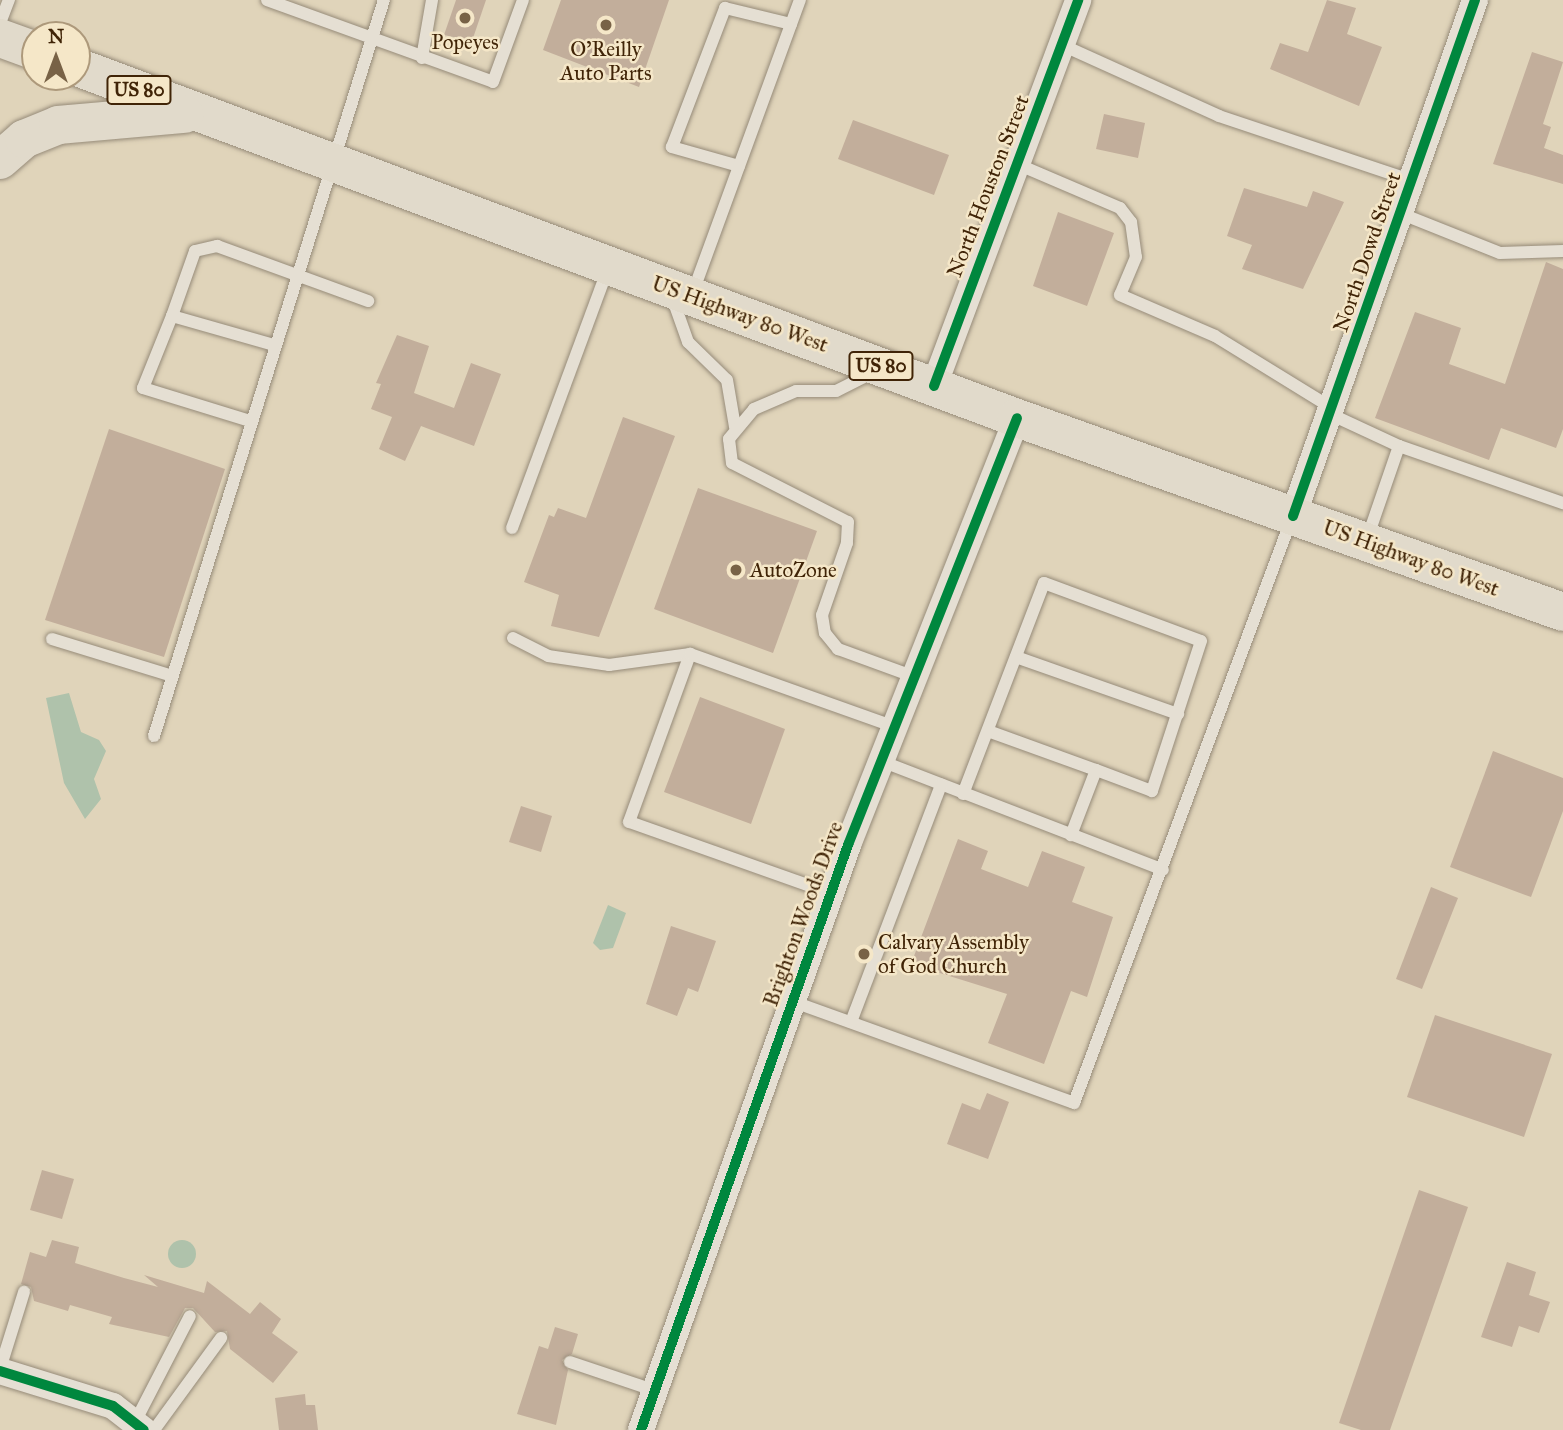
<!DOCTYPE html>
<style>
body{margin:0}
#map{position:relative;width:1563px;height:1430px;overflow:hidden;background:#e0d4ba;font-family:"IM FELL Great Primer",serif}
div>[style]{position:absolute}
.water>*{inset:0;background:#afc2ab}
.round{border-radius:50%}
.building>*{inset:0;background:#c2ae9b}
.roads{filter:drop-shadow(0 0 2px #968b79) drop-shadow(0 0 2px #968b79)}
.service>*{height:12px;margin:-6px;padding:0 6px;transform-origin:6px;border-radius:6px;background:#e5dfd3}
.minor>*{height:26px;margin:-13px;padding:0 13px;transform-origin:13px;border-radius:13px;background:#e5dfd3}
.primary>*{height:38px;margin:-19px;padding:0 19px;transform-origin:19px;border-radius:19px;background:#e1dacb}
.cycleway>*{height:10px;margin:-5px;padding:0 5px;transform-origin:5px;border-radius:5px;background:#00873e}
.dots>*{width:19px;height:19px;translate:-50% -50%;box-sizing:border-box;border:4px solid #f5e7c8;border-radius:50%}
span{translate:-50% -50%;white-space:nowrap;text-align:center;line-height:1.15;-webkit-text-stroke:5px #f5e7c8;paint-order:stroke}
.shield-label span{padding:2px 5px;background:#f5e7c8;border:2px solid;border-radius:5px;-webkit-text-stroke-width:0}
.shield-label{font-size:19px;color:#402407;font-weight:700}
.poi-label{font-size:21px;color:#402407}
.left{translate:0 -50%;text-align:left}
.street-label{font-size:21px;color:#402407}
.north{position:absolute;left:21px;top:21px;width:70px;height:70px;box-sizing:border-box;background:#f5e7c8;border:2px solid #ad997b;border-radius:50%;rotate:0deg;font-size:19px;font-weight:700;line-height:28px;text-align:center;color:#402407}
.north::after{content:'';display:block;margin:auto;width:24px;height:32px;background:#786246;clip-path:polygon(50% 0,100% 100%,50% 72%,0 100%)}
</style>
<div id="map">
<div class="water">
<i style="clip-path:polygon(69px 693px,81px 732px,99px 740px,106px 751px,94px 779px,101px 799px,85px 819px,64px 783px,46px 698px)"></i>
<i style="clip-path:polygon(608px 905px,626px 913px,613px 948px,600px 950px,593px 943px)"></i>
<i class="round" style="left:168px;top:1240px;width:28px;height:28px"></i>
</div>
<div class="building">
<i style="clip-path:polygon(456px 0,486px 0,472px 41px,444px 35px)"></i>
<i style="clip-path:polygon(561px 0,669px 0,639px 87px,543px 50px)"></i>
<i style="clip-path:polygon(1327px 0,1356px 8px,1347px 34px,1382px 47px,1359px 106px,1270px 69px,1280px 43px,1308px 52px)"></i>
<i style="clip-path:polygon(1532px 52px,1563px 62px,1543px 124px,1551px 127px,1544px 148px,1563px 155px,1563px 184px,1493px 164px)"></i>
<i style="clip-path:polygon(1104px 114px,1145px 123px,1138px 158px,1096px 149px)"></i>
<i style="clip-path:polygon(853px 120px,949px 155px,934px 195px,838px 159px)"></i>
<i style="clip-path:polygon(1244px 188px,1307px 207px,1313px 191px,1344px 202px,1303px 289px,1242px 269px,1252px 245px,1227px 236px)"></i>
<i style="clip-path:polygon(1058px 212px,1114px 233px,1087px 306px,1033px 286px)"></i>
<i style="clip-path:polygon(1546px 262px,1563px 269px,1563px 429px,1556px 448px,1501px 428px,1489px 460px,1375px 418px,1415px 312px,1461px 328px,1449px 364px,1505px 384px)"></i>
<i style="clip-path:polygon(397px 335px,429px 346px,414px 393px,454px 408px,471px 363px,501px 374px,474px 446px,421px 426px,405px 461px,379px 449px,392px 417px,371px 409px,381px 384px,376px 383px)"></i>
<i style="clip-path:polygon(623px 417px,675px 436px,599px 637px,551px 626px,559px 595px,524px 582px,549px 515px,554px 517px,558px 508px,586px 518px)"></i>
<i style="clip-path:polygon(109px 429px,225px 469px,164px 657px,45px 620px)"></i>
<i style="clip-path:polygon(698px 488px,817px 531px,773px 653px,654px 609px)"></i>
<i style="clip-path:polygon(700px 697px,785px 729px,751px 824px,664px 792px)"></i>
<i style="clip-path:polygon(1493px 751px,1563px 778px,1563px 811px,1531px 897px,1450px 867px)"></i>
<i style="clip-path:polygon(521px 806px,552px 816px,541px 852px,509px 842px)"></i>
<i style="clip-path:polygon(958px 839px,988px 851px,981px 869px,1028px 887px,1042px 851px,1085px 867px,1072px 902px,1113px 917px,1087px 997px,1071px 991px,1044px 1064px,988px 1043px,1007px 994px,911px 964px)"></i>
<i style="clip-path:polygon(1431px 887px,1458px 898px,1422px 989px,1396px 979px)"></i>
<i style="clip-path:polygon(671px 926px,716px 941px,698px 992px,688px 988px,677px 1016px,646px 1004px)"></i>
<i style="clip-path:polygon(1435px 1015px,1552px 1054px,1524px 1137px,1407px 1097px)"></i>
<i style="clip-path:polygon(987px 1093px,1009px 1102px,988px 1159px,947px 1144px,962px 1103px,980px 1110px)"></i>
<i style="clip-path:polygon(42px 1170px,74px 1179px,62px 1219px,30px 1210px)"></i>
<i style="clip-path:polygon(1419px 1190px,1468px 1207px,1390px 1430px,1361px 1430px,1339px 1423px)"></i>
<i style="clip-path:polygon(52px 1240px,79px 1247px,75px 1263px,124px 1278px,158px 1287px,144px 1275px,204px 1293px,207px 1281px,250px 1314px,260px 1302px,281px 1319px,272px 1333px,298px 1352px,273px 1383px,230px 1349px,227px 1331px,215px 1332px,193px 1308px,185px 1308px,169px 1337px,109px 1324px,112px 1317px,70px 1305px,68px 1311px,34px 1301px,31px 1287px,21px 1284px,30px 1252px,46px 1257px)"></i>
<i style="clip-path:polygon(1507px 1262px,1536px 1272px,1529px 1295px,1550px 1302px,1539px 1333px,1519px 1326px,1512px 1347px,1481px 1337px)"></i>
<i style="clip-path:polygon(555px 1327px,578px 1334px,572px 1354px,562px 1360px,568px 1370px,556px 1425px,517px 1414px,539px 1346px,548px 1349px)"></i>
<i style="clip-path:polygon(305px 1394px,306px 1405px,315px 1405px,318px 1430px,279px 1430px,275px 1398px)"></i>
</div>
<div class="roads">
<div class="service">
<i style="left:267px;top:0;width:240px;rotate:19.9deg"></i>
<i style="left:493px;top:82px;width:87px;rotate:-69.9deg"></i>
<i style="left:0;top:23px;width:25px;rotate:-69deg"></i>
<i style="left:1062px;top:45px;width:172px;rotate:24.3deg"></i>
<i style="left:1219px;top:116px;width:205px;rotate:18.5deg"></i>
<i style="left:422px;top:58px;width:59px;rotate:-80.2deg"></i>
<i style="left:1017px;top:164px;width:112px;rotate:23.1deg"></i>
<i style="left:1120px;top:208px;width:18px;rotate:52deg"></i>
<i style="left:1131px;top:222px;width:35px;rotate:82deg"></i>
<i style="left:1136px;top:257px;width:41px;rotate:112.8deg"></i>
<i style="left:1120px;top:295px;width:103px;rotate:23.3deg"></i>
<i style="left:1215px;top:336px;width:137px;rotate:31.6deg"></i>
<i style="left:739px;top:166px;width:70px;rotate:-164.2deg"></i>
<i style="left:672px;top:147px;width:149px;rotate:-69.1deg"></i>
<i style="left:725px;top:8px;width:68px;rotate:13.6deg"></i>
<i style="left:1402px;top:214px;width:105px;rotate:21.7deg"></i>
<i style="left:1500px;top:253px;width:63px;rotate:-1.8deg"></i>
<i style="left:693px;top:292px;width:311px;rotate:-69.9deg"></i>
<i style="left:672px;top:297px;width:48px;rotate:70.4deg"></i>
<i style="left:688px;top:342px;width:54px;rotate:44.3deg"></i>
<i style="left:727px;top:380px;width:48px;rotate:80.3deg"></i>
<i style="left:172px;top:316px;width:69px;rotate:-70.5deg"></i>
<i style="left:195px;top:251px;width:23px;rotate:-13deg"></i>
<i style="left:217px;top:246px;width:161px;rotate:20deg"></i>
<i style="left:874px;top:372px;width:42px;rotate:153.4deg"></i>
<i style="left:836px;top:391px;width:40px;rotate:180deg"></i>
<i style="left:796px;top:391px;width:46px;rotate:156.8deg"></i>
<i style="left:754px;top:409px;width:39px;rotate:130deg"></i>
<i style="left:729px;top:439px;width:24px;rotate:83deg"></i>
<i style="left:732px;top:463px;width:130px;rotate:27deg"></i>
<i style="left:848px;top:522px;width:21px;rotate:93deg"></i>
<i style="left:847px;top:543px;width:76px;rotate:109.1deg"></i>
<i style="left:822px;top:615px;width:18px;rotate:81deg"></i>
<i style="left:825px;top:633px;width:21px;rotate:51deg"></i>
<i style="left:838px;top:649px;width:82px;rotate:20deg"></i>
<i style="left:1330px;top:414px;width:76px;rotate:24.9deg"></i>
<i style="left:1399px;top:446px;width:98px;rotate:109deg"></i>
<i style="left:250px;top:421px;width:112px;rotate:-162.9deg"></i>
<i style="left:143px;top:388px;width:78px;rotate:-68.1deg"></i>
<i style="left:172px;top:316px;width:106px;rotate:15.9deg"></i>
<i style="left:1399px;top:446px;width:174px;rotate:19.2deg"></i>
<i style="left:512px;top:528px;width:276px;rotate:-69.7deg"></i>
<i style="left:513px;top:638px;width:39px;rotate:27deg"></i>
<i style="left:548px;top:656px;width:62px;rotate:8.4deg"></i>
<i style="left:609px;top:665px;width:82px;rotate:-7.7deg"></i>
<i style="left:52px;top:639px;width:126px;rotate:17.1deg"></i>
<i style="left:1016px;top:657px;width:172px;rotate:19.4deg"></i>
<i style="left:988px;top:731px;width:115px;rotate:19.9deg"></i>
<i style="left:154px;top:736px;width:771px;rotate:-72.65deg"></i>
<i style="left:881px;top:761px;width:302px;rotate:21.1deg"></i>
<i style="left:963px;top:794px;width:226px;rotate:-69deg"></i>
<i style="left:1044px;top:583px;width:167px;rotate:20.3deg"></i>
<i style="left:1201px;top:641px;width:158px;rotate:108.1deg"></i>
<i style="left:1152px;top:791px;width:60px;rotate:-159.4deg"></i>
<i style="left:1096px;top:770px;width:70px;rotate:111deg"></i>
<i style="left:830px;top:893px;width:213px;rotate:-160.5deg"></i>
<i style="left:629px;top:822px;width:179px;rotate:-70deg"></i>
<i style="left:690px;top:654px;width:218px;rotate:19.6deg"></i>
<i style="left:791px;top:1001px;width:301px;rotate:19.8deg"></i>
<i style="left:1074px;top:1103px;width:622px;rotate:-69.58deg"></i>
<i style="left:851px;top:1022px;width:254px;rotate:-69.2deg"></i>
<i style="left:570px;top:1362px;width:88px;rotate:18.6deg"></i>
<i style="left:0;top:1369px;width:81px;rotate:-72.7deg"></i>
<i style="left:135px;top:1422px;width:119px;rotate:-62.6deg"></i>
<i style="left:154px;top:1430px;width:114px;rotate:-53.9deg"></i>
</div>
<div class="minor">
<i style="left:934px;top:386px;width:412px;rotate:-69.5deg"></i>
<i style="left:1293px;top:516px;width:547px;rotate:-70.57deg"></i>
<i style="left:0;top:1371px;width:118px;rotate:17.2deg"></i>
<i style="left:113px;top:1406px;width:39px;rotate:38deg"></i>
<i style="left:641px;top:1430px;width:621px;rotate:-70.51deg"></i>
<i style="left:848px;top:845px;width:459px;rotate:-68.4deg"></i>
</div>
<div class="primary">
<i style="left:0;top:38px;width:37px;rotate:20deg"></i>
<i style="left:77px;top:67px;width:1003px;rotate:20.48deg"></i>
<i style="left:1017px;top:418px;width:579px;rotate:19.56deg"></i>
<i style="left:0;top:160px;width:32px;rotate:-41deg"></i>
<i style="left:24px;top:139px;width:37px;rotate:-22deg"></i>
<i style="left:58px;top:125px;width:127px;rotate:-5deg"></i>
</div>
</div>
<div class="cycleway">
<i style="left:934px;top:386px;width:412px;rotate:-69.5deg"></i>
<i style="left:1293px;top:516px;width:547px;rotate:-70.57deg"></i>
<i style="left:0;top:1371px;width:118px;rotate:17.2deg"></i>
<i style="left:113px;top:1406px;width:39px;rotate:38deg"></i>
<i style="left:641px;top:1430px;width:621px;rotate:-70.51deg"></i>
<i style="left:848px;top:845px;width:459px;rotate:-68.4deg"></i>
</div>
<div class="dots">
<i style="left:465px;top:18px;background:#786246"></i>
<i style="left:606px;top:25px;background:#786246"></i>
<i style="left:736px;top:570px;background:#786246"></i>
<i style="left:864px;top:954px;background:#786246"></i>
</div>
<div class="shield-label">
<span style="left:139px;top:90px">US 80</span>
<span style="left:881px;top:366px">US 80</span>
</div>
<div class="poi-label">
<span style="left:465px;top:42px">Popeyes</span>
<span style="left:606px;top:61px">O'Reilly<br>Auto Parts</span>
<span class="left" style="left:750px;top:570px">AutoZone</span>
<span class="left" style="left:878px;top:954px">Calvary Assembly<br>of God Church</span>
</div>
<div class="street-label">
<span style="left:988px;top:186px;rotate:-69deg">North Houston Street</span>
<span style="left:1367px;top:252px;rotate:-71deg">North Dowd Street</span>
<span style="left:740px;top:314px;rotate:20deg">US Highway 80 West</span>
<span style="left:1411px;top:558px;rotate:20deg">US Highway 80 West</span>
<span style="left:803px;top:914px;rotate:-70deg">Brighton Woods Drive</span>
</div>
<div class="north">N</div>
</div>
